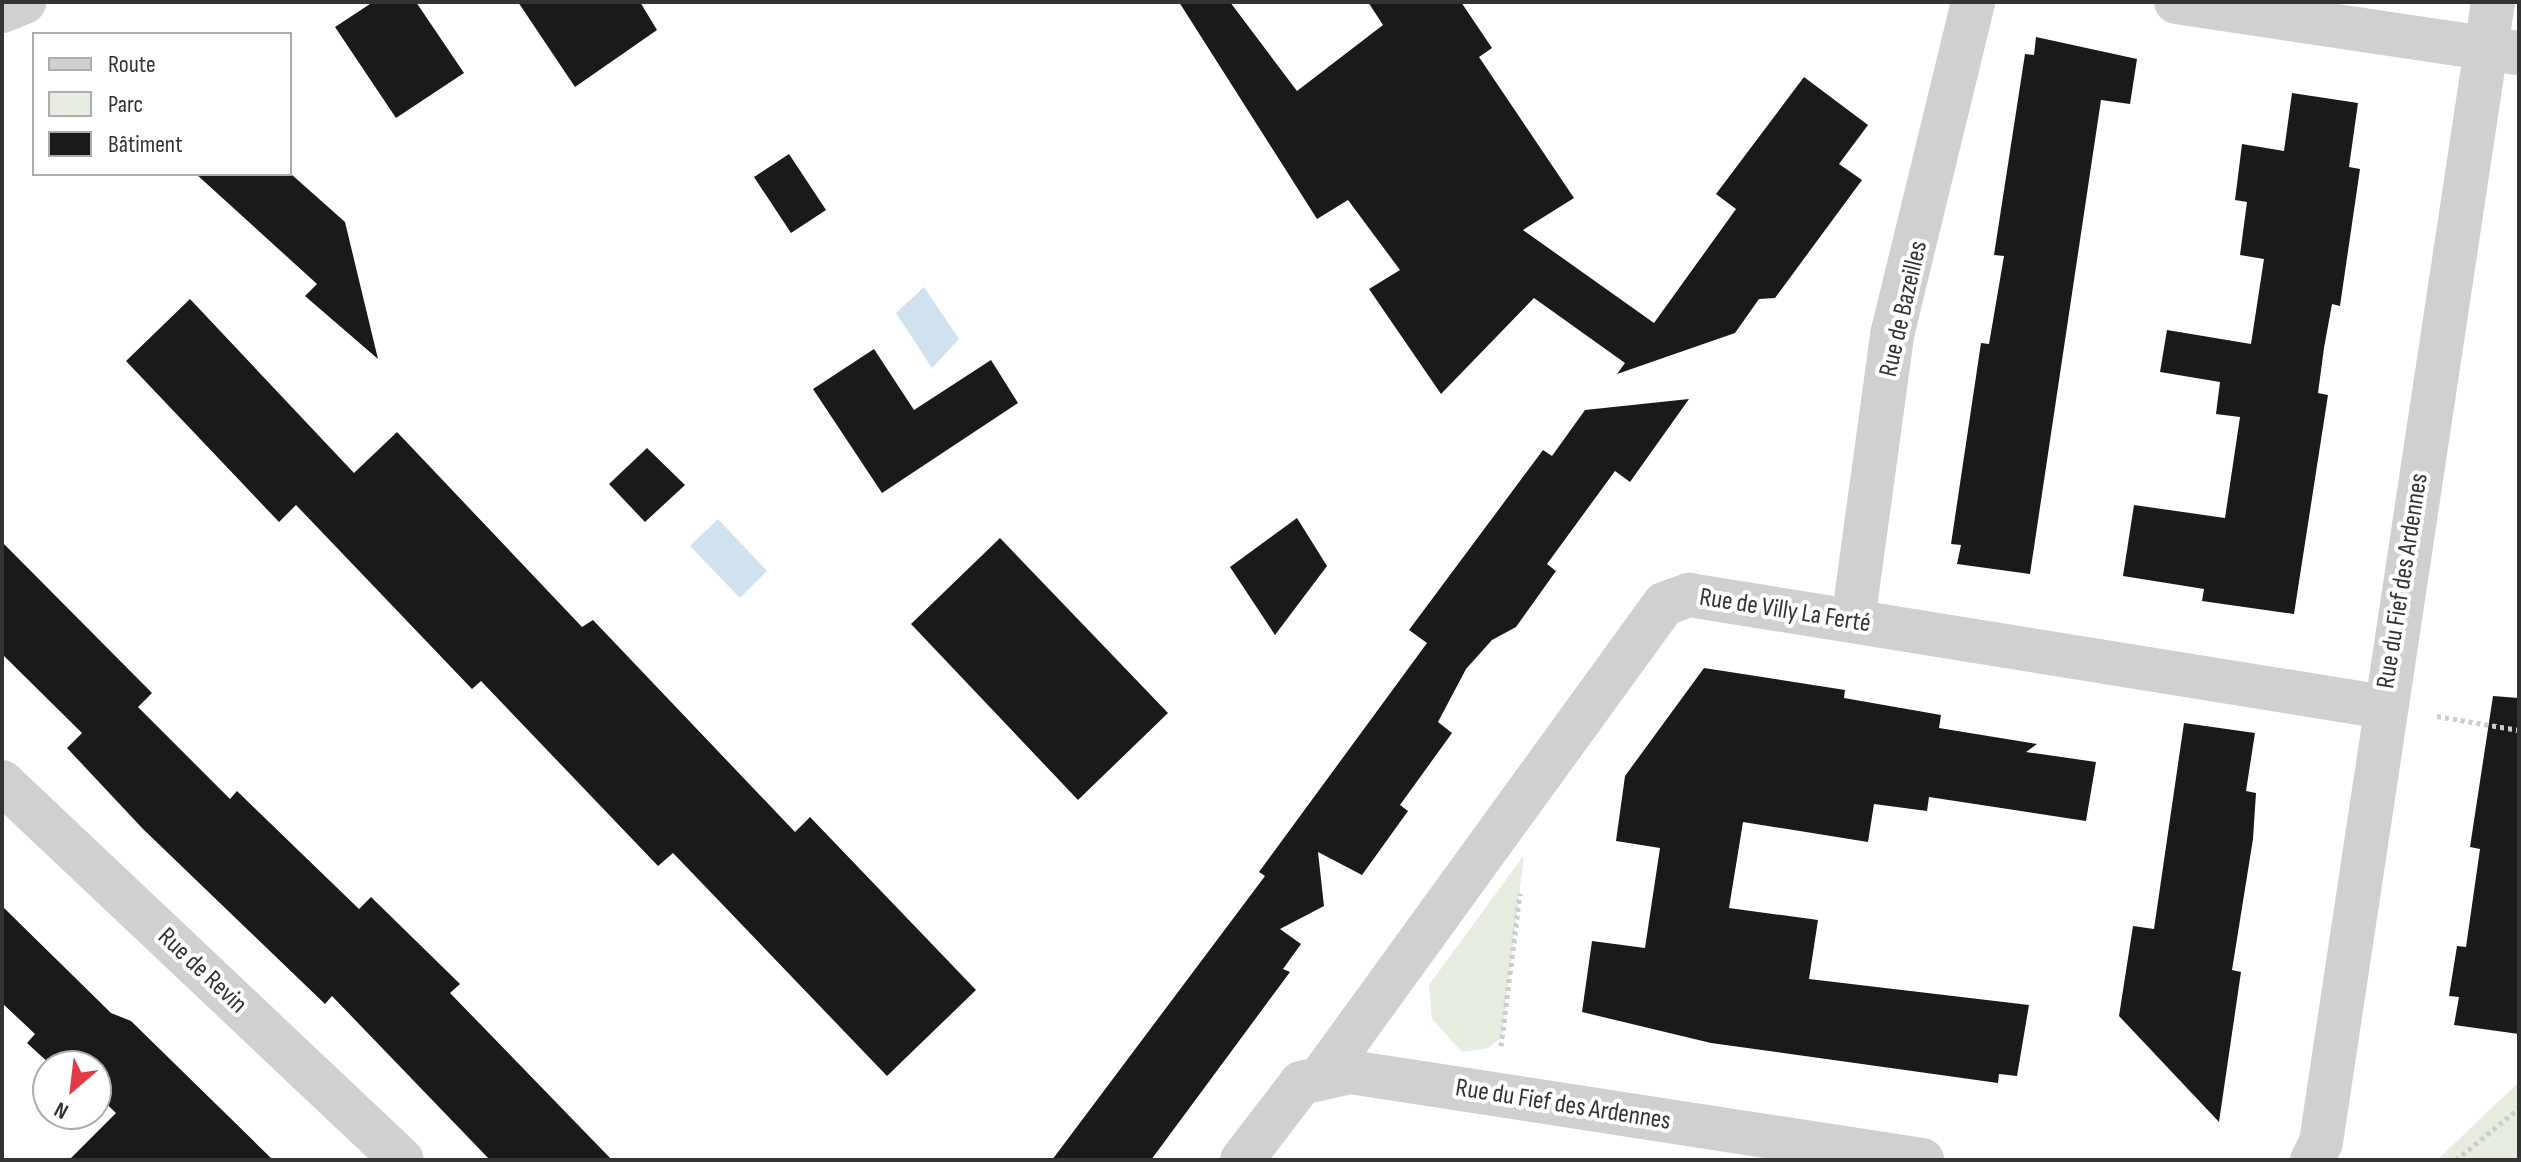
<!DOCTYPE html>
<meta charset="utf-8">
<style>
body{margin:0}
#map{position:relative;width:2521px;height:1162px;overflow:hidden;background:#fff;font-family:"Sofia Sans Condensed",sans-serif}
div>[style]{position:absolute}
.green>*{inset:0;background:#e6ecdf}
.water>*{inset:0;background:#cfe2ee}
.building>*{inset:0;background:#1a1a1a}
.path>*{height:5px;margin-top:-2.5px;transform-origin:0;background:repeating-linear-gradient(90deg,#cdcdcd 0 4px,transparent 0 8px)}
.minor>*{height:44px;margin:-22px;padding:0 22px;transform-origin:22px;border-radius:22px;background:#d0d0d0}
span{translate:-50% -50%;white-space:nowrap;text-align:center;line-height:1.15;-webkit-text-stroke:8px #fff;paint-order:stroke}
.street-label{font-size:26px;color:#333}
.frame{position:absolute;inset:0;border:4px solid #333;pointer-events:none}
.legend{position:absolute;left:32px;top:32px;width:260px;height:144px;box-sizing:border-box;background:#fff;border:2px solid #adadad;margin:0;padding:10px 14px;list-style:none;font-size:24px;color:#333}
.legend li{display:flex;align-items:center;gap:16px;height:40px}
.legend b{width:40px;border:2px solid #adadad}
.north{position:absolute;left:32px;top:1050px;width:80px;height:80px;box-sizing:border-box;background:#fff;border:2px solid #adadad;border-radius:50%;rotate:208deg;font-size:22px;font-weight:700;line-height:32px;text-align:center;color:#333}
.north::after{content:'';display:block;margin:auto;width:28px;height:36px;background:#e63946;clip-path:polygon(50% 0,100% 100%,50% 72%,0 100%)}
</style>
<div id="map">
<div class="green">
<i style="clip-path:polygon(1524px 855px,1502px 1037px,1488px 1048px,1462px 1052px,1432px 1019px,1429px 985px)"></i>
<i style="clip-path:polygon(2519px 1082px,2519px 1160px,2437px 1160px)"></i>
</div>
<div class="water">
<i style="clip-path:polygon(924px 287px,959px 339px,932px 368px,896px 313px)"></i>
<i style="clip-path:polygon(718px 519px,767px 571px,740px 598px,690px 546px)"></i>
</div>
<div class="building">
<i style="clip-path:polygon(373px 2px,416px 2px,464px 73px,396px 118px,335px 27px)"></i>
<i style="clip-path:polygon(518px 2px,640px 2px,657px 30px,575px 87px)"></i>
<i style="clip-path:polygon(1179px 2px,1230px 2px,1297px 91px,1383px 25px,1368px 2px,1461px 2px,1492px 48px,1479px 57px,1574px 198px,1523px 230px,1654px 323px,1736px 209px,1716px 194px,1804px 77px,1868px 125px,1839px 164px,1862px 180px,1775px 298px,1759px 299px,1735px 333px,1617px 374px,1625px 363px,1534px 298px,1441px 394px,1369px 289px,1400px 270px,1348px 200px,1317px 219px)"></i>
<i style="clip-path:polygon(2036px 37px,2137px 59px,2130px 104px,2101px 100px,2030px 574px,1957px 564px,1961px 545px,1951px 544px,1981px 343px,1989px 344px,2004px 256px,1994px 255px,2025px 54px,2034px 55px)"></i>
<i style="clip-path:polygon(2292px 93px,2358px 103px,2349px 167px,2360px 169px,2340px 306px,2332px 304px,2324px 348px,2318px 393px,2328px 395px,2294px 614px,2202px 601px,2204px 589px,2123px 576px,2134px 505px,2225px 518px,2240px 417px,2216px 414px,2220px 382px,2160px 372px,2167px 330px,2251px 344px,2264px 259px,2240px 255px,2247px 202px,2235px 200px,2242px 144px,2284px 151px)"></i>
<i style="clip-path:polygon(789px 154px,826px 210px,791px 233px,754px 177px)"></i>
<i style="clip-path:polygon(196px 174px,291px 174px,345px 222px,378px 359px,305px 296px,317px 284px)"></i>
<i style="clip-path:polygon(190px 299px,354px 473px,397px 432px,582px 627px,593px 620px,795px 832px,810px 817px,976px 990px,887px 1076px,673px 853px,658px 866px,481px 681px,472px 689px,296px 505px,279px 522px,126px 361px)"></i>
<i style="clip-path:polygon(874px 349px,914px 410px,991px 360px,1018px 403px,882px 493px,813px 389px)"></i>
<i style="clip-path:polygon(1689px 399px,1630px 482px,1615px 471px,1547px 564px,1556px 571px,1516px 627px,1492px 640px,1466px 669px,1438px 722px,1452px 733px,1400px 805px,1408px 811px,1362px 875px,1318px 852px,1324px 906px,1280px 929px,1301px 944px,1283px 969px,1290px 972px,1151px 1160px,1052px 1160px,1265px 876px,1259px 872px,1427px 643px,1409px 630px,1543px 450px,1552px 456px,1585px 410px)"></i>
<i style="clip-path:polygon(647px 448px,685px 485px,645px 522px,609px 484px)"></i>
<i style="clip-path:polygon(1297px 518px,1327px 566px,1275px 635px,1230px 567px)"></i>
<i style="clip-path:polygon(1000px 538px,1168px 713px,1078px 800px,911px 624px)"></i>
<i style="clip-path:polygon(2px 542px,152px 693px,138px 707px,230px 799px,237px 791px,359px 909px,371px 897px,460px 984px,450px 993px,612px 1160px,490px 1160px,332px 996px,325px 1004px,143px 829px,67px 748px,82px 733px,2px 654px)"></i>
<i style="clip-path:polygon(1704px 668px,1845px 690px,1844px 698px,1941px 715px,1939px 728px,2037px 744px,2026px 752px,2096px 762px,2086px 821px,1929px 797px,1927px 811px,1874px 804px,1868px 842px,1743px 822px,1729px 908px,1818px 920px,1809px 979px,2029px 1005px,2017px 1076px,1999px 1074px,1998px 1083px,1711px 1043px,1582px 1012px,1592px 941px,1645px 948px,1660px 848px,1616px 841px,1625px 776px)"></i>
<i style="clip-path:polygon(2493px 696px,2519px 698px,2519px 1034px,2454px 1025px,2459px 997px,2449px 996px,2457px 946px,2466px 947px,2480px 849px,2470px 847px)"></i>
<i style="clip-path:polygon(2184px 723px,2255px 733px,2246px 791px,2256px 793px,2253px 839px,2232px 970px,2241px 972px,2219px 1122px,2119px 1016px,2133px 926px,2154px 929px)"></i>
<i style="clip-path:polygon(2px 906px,111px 1013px,131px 1021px,273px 1160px,69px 1160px,116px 1113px,96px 1094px,96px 1066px,52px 1066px,27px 1043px,35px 1034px,2px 1003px)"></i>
</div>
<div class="path">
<i style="left:2437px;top:716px;width:83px;rotate:9.7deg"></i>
<i style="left:1501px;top:1046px;width:154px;rotate:-82.9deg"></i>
<i style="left:2456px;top:1160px;width:82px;rotate:-39.5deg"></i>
</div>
<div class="minor">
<i style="left:2176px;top:2px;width:347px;rotate:8.5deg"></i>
<i style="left:2px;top:11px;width:24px;rotate:-22deg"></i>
<i style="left:1853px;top:621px;width:289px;rotate:-82.2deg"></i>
<i style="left:1892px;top:335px;width:343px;rotate:-76.3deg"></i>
<i style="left:2px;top:782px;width:550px;rotate:43.38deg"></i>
<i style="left:1324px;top:1073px;width:579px;rotate:-54.06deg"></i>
<i style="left:1664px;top:604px;width:27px;rotate:-20deg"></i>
<i style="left:1689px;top:595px;width:704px;rotate:9.15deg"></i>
<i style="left:1242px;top:1160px;width:97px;rotate:-52.5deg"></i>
<i style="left:1301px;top:1083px;width:50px;rotate:-12.7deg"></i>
<i style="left:1350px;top:1072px;width:579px;rotate:8.75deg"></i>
<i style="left:2312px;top:1160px;width:20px;rotate:-63deg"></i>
<i style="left:2321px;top:1142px;width:1153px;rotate:-81.42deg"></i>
</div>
<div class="street-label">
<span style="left:1904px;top:309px;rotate:-77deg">Rue de Bazeilles</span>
<span style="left:2403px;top:581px;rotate:-81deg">Rue du Fief des Ardennes</span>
<span style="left:1785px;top:611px;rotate:9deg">Rue de Villy La Ferté</span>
<span style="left:202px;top:971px;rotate:43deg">Rue de Revin</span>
<span style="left:1563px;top:1105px;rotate:9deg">Rue du Fief des Ardennes</span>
</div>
<div class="frame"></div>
<ul class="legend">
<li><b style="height:10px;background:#d0d0d0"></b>Route</li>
<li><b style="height:22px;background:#e6ecdf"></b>Parc</li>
<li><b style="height:22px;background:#1a1a1a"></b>Bâtiment</li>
</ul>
<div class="north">N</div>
</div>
